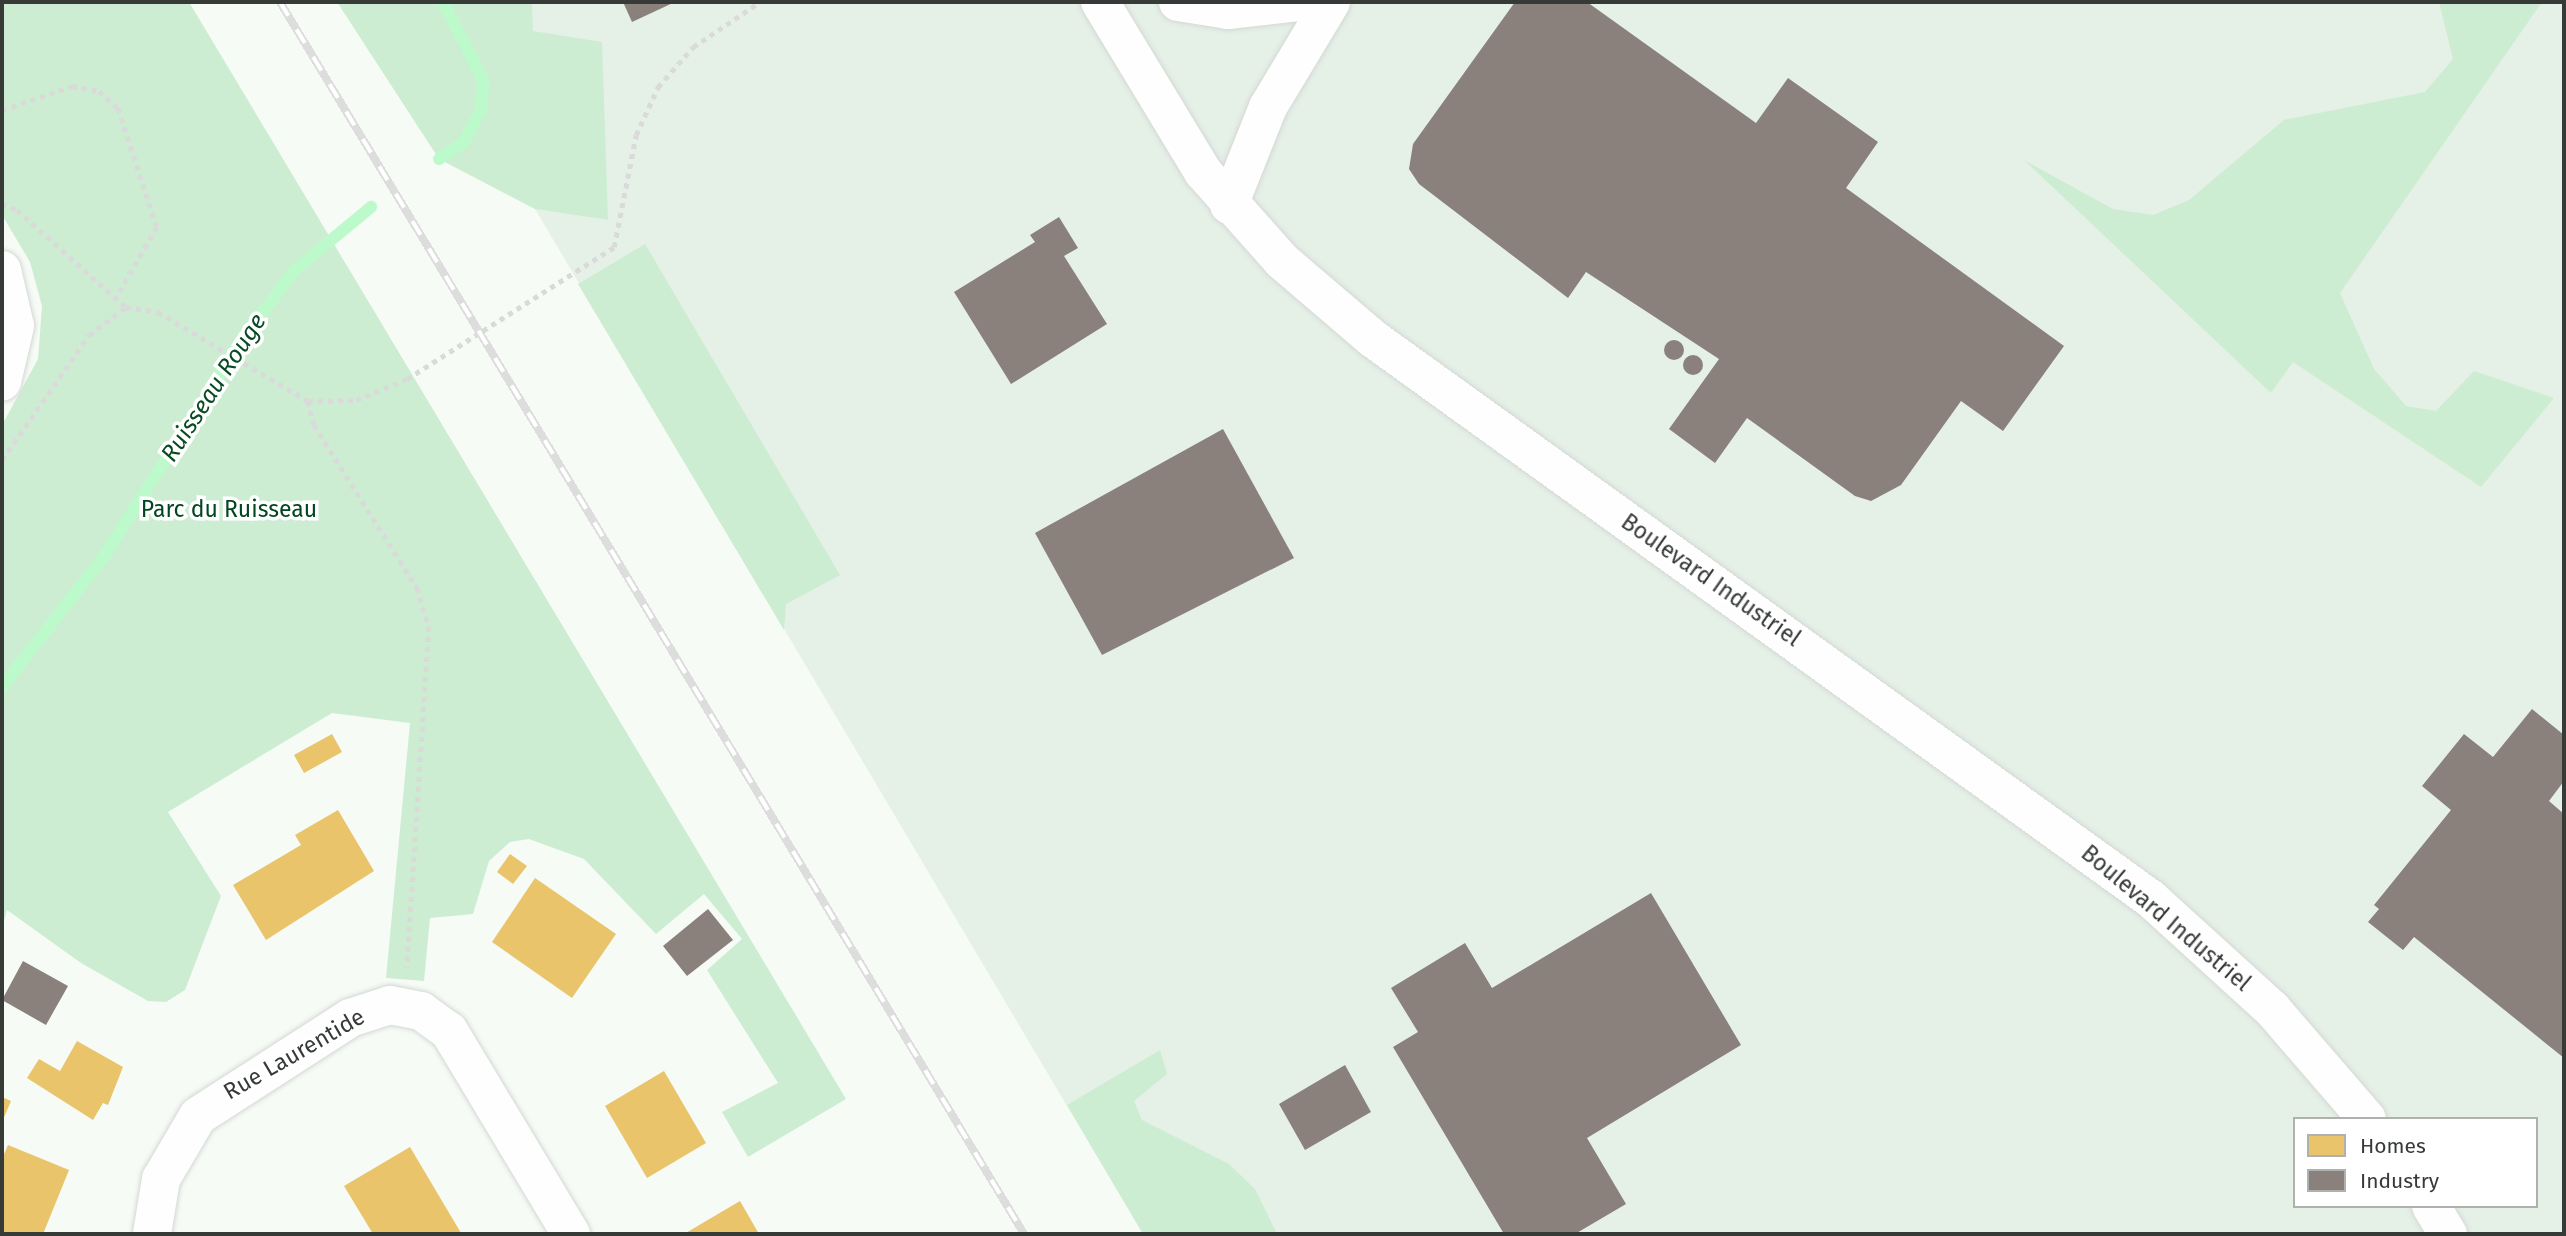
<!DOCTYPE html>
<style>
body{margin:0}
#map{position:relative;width:2566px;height:1236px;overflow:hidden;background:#f6fbf6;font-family:"Fira Sans",sans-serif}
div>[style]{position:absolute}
.built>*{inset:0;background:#e5f0e7}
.green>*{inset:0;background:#cdedd3}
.homes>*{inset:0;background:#e9c46a}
.industry>*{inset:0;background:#8a817c}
.round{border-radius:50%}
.stream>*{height:12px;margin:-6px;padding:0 6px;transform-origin:6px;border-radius:6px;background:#bcfacb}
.path>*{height:4.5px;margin-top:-2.25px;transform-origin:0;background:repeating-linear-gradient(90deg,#d9dad9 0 5px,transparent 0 10px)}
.roads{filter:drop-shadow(0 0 2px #d4d8d4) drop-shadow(0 0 2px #d4d8d4)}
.minor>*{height:38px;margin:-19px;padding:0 19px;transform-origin:19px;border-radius:19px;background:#fefefe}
.rail>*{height:8px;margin-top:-4px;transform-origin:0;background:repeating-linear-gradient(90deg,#fff 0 16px,#dcdddc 0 32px);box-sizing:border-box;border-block:2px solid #dcdddc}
span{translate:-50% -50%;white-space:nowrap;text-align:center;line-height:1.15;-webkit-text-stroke:7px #fff;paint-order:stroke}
.park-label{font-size:23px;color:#00461f}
.street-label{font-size:23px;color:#373b38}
.water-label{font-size:24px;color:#074b23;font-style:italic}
.frame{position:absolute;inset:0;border:4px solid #373b38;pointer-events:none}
.legend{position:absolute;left:2293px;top:1117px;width:245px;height:91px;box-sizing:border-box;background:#fff;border:2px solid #afb1af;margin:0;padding:9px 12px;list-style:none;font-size:21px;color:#373b38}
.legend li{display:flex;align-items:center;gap:14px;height:35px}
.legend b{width:35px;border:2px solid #afb1af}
</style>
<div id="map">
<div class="built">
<i style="clip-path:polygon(evenodd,532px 2px,2564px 2px,2564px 1234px,1143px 1234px,535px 209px,608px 220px,532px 31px,532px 2px,2295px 1119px,2536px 1119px,2536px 1206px,2295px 1206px,2295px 1119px)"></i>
</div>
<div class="green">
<i style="clip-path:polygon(2px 2px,189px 2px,846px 1099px,748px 1157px,722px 1112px,778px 1083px,707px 970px,742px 939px,704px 894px,656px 934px,584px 859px,529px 839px,510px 842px,489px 861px,473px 914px,430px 918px,424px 981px,386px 978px,410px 723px,332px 713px,168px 812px,221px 896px,185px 990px,166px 1002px,148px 1001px,81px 963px,7px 910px,2px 928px,2px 425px,38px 359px,42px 306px,30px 262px,2px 215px)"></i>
<i style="clip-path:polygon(337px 2px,532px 2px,533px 31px,602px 42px,608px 220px,535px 209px,439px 159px)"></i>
<i style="clip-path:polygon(2439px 2px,2542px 2px,2340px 293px,2374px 369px,2406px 406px,2436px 411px,2474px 371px,2554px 398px,2481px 487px,2293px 362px,2271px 393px,2024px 160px,2113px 209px,2153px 215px,2189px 200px,2284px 120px,2425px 92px,2453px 59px)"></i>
<i style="clip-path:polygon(645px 244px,840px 575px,786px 604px,784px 630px,578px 284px)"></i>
<i style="clip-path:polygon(1160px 1050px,1167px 1074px,1134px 1101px,1142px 1120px,1229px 1164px,1255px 1189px,1277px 1234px,1143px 1234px,1067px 1105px)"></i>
</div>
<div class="homes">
<i style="clip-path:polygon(332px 734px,342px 752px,304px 773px,294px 755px)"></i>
<i style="clip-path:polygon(338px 810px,374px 871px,266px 940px,233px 885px,301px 845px,295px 835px)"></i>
<i style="clip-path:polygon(510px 854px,527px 866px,513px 884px,497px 872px)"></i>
<i style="clip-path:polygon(535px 878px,616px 934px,572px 998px,492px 942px)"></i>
<i style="clip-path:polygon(77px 1041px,123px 1067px,108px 1105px,103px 1103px,93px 1120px,27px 1078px,39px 1059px,60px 1071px)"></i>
<i style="clip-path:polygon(664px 1071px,706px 1143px,647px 1178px,605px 1106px)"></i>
<i style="clip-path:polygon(2px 1097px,11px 1101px,2px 1122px)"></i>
<i style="clip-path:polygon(8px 1145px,69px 1170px,43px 1234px,2px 1233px,2px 1159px)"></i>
<i style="clip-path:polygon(410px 1147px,461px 1233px,460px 1234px,373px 1234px,344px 1186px)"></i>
<i style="clip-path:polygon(740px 1201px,759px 1234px,684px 1234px)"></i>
</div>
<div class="industry">
<i style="clip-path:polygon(623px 2px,675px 2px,632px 22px)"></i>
<i style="clip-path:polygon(1515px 2px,1587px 2px,1756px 123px,1788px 78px,1878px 142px,1846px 188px,2064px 346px,2003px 431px,1961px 401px,1901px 485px,1871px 501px,1855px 496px,1747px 418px,1715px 463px,1669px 429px,1719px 359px,1586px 272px,1568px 298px,1419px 184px,1409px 169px,1413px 144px)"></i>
<i style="clip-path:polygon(1059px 217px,1078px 248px,1064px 256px,1107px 324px,1011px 384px,954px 292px,1035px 242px,1030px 235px)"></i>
<i class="round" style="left:1664px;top:340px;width:20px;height:20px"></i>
<i class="round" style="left:1683px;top:355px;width:20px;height:20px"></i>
<i style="clip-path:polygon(1223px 429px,1294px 558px,1102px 655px,1035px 533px)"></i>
<i style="clip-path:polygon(2532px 709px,2564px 735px,2564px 781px,2549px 801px,2564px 814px,2564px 1058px,2414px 937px,2403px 950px,2368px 922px,2379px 909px,2374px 905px,2451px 810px,2422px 786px,2464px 734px,2493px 757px)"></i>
<i style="clip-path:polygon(1651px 893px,1741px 1045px,1587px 1138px,1626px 1204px,1575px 1234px,1504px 1234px,1393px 1047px,1418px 1032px,1391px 988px,1465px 943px,1492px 988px)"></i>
<i style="clip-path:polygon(708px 909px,733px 940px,687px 976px,663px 946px)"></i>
<i style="clip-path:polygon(23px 961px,68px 986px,46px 1025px,2px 1000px)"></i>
<i style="clip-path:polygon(1345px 1065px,1371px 1112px,1305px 1150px,1279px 1104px)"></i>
</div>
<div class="stream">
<i style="left:439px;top:159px;width:29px;rotate:-34deg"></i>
<i style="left:463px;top:143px;width:37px;rotate:-61deg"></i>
<i style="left:481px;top:111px;width:31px;rotate:-86deg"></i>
<i style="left:483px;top:80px;width:88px;rotate:-117.1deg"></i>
<i style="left:2px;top:687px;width:167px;rotate:-52deg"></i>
<i style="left:105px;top:555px;width:254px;rotate:-57.6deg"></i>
<i style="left:241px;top:341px;width:89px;rotate:-52.7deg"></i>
<i style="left:295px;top:270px;width:99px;rotate:-39.7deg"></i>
</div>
<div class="path">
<i style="left:2px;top:110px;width:74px;rotate:-18.9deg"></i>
<i style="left:72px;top:86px;width:27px;rotate:10deg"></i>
<i style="left:99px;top:91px;width:25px;rotate:42deg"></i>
<i style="left:118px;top:108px;width:125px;rotate:71.9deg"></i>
<i style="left:157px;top:227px;width:82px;rotate:120deg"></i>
<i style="left:2px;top:203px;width:17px;rotate:25deg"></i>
<i style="left:17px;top:210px;width:146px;rotate:41.7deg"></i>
<i style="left:308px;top:401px;width:25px;rotate:76deg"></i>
<i style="left:314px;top:425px;width:193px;rotate:57.7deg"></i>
<i style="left:417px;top:588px;width:41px;rotate:72.9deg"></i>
<i style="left:429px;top:627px;width:342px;rotate:93.7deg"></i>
<i style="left:2px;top:460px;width:152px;rotate:-55.2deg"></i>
<i style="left:89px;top:335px;width:46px;rotate:-37.1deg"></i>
<i style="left:126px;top:307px;width:32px;rotate:9deg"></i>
<i style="left:158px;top:312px;width:174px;rotate:30.7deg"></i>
<i style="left:308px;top:401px;width:48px;rotate:-1.2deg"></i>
<i style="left:356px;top:400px;width:55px;rotate:-22.4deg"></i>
<i style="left:407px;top:379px;width:246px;rotate:-32.5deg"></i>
<i style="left:614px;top:247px;width:114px;rotate:-78.9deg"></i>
<i style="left:636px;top:135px;width:53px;rotate:-65.4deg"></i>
<i style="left:658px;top:87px;width:53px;rotate:-48.8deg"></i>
<i style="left:693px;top:47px;width:81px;rotate:-33.9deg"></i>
</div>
<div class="roads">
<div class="minor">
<i style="left:1100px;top:2px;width:199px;rotate:58.8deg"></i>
<i style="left:1203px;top:172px;width:119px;rotate:48.4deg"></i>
<i style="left:1282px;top:261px;width:118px;rotate:40.5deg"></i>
<i style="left:1372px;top:338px;width:960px;rotate:35.76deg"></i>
<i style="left:2151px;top:899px;width:164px;rotate:42.3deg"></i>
<i style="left:2272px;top:1009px;width:145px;rotate:49.2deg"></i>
<i style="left:1178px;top:2px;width:51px;rotate:9.1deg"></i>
<i style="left:1228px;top:10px;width:73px;rotate:-6.3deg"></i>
<i style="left:1229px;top:205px;width:105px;rotate:-68.3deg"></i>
<i style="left:1268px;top:107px;width:122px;rotate:-59deg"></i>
<i style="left:2px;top:270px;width:57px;rotate:76.9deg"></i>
<i style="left:15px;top:326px;width:57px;rotate:103.1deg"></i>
<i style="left:2431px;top:1206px;width:33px;rotate:59deg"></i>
<i style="left:152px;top:1234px;width:56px;rotate:-80.7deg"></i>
<i style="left:161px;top:1179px;width:73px;rotate:-59.6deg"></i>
<i style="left:198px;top:1116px;width:181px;rotate:-32.8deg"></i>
<i style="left:350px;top:1018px;width:42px;rotate:-18deg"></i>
<i style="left:390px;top:1005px;width:32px;rotate:11deg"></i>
<i style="left:421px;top:1011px;width:34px;rotate:36deg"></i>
<i style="left:449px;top:1031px;width:237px;rotate:59deg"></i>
</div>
</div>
<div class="rail">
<i style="left:280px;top:2px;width:1439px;rotate:58.87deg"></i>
</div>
<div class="park-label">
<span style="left:229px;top:509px">Parc du Ruisseau</span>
</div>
<div class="street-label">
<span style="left:1711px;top:580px;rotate:35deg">Boulevard Industriel</span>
<span style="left:2166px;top:918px;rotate:40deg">Boulevard Industriel</span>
<span style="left:294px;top:1054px;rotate:-30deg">Rue Laurentide</span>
</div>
<div class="water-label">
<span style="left:214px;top:388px;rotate:-57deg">Ruisseau Rouge</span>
</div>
<div class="frame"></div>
<ul class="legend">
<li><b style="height:19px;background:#e9c46a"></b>Homes</li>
<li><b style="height:19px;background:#8a817c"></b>Industry</li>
</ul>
</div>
